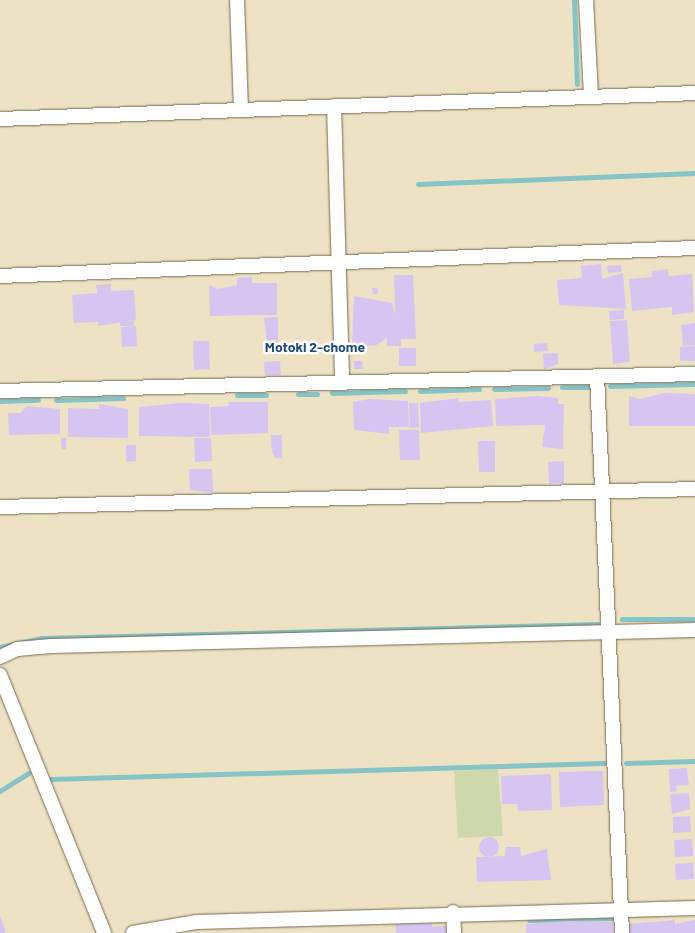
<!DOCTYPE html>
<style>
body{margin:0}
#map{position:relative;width:695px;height:933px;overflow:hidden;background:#eee2c4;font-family:Barlow,sans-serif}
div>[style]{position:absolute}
.green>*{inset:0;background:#cfd8ac}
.stream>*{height:5px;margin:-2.5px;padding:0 2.5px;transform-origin:2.5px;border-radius:2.5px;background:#86c4c5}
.building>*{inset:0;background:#d7c5f1}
.round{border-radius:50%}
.roads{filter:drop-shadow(0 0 1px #766c51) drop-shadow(0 0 1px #766c51)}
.minor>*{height:14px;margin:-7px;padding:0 7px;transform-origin:7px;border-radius:7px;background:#fff}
span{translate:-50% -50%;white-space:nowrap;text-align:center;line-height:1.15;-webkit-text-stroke:5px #fff;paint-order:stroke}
.neighbourhood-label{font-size:14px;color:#1b4b7e;font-weight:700}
</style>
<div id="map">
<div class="green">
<i style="clip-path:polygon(498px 769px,503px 836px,458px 838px,454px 771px)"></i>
</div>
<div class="stream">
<i style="left:574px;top:0;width:84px;rotate:88deg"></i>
<i style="left:418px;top:184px;width:277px;rotate:-2.3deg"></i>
<i style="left:610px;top:386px;width:85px;rotate:-1.3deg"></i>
<i style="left:562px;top:387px;width:27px"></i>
<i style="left:494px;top:389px;width:54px;rotate:-1.1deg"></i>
<i style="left:420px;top:391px;width:59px;rotate:-1.9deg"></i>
<i style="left:332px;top:393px;width:73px;rotate:-1.6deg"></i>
<i style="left:298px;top:394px;width:19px"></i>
<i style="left:237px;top:395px;width:29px"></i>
<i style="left:56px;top:400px;width:67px;rotate:-1.7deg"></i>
<i style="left:0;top:401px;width:38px;rotate:-2deg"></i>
<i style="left:622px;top:619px;width:73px"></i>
<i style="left:0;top:647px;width:43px;rotate:-12.1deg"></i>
<i style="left:42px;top:638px;width:556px;rotate:-1.44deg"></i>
<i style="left:626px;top:763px;width:69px;rotate:-1.7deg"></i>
<i style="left:50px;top:779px;width:554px;rotate:-1.65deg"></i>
<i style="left:0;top:791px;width:34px;rotate:-32deg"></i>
<i style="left:529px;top:920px;width:84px;rotate:-1.4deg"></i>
</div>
<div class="building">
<i style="clip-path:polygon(601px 264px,602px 279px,623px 273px,626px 309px,559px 305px,557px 280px,582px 278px,581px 266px)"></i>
<i style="clip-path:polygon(621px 265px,622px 272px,608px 273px,607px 266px)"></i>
<i style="clip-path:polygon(668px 269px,669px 276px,692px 274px,694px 312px,672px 315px,672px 307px,632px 311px,629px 279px,652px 277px,652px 271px)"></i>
<i style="clip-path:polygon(394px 275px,413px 275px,416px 339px,401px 339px,401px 346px,387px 346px,387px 338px,375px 346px,352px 344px,354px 296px,392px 303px,395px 314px)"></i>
<i style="clip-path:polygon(252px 277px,252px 283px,277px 283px,277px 315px,210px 316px,209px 285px,218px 289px,237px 285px,237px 278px)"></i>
<i style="clip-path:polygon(111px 284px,111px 291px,134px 290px,136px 320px,98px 326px,98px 322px,74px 323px,72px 295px,97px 293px,96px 285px)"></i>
<i style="clip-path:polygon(372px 288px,378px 288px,378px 294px,373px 294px)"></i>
<i style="clip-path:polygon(624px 310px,624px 319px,610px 320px,609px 311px)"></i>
<i style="clip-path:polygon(278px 317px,278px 342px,267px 342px,264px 318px)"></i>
<i style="clip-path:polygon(627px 320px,630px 362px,613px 364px,610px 321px)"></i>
<i style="clip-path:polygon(134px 321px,134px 326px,120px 326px,120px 322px)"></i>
<i style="clip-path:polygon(695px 323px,695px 345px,683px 346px,681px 325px)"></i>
<i style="clip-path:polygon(136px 326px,137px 346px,122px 347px,121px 327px)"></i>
<i style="clip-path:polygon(193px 341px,209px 341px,210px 369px,194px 370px)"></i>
<i style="clip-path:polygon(547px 343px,548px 351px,534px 352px,534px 344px)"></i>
<i style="clip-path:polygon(695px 346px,695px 361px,680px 361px,680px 347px)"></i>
<i style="clip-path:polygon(271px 348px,279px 348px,280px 355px,271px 355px)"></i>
<i style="clip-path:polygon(399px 348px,416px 348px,416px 366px,399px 366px)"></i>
<i style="clip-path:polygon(558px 353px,558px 364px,544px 370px,543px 354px)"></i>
<i style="clip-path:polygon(280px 361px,281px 375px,265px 375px,264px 362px)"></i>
<i style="clip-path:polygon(354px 361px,362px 361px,363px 369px,354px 369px)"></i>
<i style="clip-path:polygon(664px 393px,695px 394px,695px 426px,629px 426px,629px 396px,641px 399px)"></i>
<i style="clip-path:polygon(537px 396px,558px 398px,558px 404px,564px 404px,563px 449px,542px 447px,545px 425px,496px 426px,495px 399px)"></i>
<i style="clip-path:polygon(458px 398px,459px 402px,491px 400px,493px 426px,421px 433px,420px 403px)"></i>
<i style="clip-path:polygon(369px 399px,408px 401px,409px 427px,389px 427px,389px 434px,354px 430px,353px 402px)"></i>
<i style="clip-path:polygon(228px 402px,268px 402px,268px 433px,211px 435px,210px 407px,229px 406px)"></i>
<i style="clip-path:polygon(180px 403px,209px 404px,210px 437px,139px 436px,139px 407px)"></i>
<i style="clip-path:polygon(409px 403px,418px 403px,419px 427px,410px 428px)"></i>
<i style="clip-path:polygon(99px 404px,128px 409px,128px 438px,68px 437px,68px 408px,99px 409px)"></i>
<i style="clip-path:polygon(27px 406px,60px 409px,60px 434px,9px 435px,8px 413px,20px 413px)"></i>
<i style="clip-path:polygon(399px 430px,419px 430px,420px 460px,400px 460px)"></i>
<i style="clip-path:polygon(271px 435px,282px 435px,282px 458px,275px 458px,272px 452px)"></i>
<i style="clip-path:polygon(61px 438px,66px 438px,66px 449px,62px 449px)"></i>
<i style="clip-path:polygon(194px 438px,211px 438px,212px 461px,195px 462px)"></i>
<i style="clip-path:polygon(478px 441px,495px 441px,495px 472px,479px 472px)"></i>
<i style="clip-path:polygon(126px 445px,136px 445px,136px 461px,126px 462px)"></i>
<i style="clip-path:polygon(564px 461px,564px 483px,549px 484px,548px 462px)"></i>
<i style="clip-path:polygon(189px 469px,212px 469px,213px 493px,190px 490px)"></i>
<i style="clip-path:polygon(687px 768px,689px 785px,676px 786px,677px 791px,670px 792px,669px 769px)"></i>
<i style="clip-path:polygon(603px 771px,604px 805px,560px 807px,559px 772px)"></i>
<i style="clip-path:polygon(551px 774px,552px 810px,518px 811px,517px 804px,502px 804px,501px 776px)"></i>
<i style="clip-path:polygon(689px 793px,690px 809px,672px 814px,670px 794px)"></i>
<i style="clip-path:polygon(690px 816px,691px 832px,673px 833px,673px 817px)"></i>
<i class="round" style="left:479px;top:837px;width:20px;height:20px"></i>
<i style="clip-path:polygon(692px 839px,693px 856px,675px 857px,674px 840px)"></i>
<i style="clip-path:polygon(506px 847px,520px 847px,521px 856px,547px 849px,551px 880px,477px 882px,476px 857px,505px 856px)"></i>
<i style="clip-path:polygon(693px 863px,694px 879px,676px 880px,675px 864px)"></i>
<i style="clip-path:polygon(0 916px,6px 933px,0 933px)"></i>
<i style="clip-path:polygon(432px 917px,432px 927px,446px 926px,446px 933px,396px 933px,395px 919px)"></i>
<i style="clip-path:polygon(675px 920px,675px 924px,695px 920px,695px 933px,630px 933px,629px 924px)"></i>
<i style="clip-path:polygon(570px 921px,613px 922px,613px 933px,526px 933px,526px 924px)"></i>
</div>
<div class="roads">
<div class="minor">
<i style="left:237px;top:0;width:110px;rotate:87.9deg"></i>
<i style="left:586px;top:0;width:97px;rotate:87deg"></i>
<i style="left:334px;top:106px;width:277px;rotate:88.3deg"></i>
<i style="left:0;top:119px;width:695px;rotate:-2.14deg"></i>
<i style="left:0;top:276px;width:696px;rotate:-2.31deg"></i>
<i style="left:597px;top:376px;width:558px;rotate:87.43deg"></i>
<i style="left:0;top:391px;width:695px;rotate:-1.4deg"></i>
<i style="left:0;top:507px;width:695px;rotate:-1.48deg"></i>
<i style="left:0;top:657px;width:19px;rotate:-25deg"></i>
<i style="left:17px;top:649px;width:34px;rotate:-5deg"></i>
<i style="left:51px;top:646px;width:644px;rotate:-1.42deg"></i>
<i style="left:0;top:675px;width:278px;rotate:68deg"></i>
<i style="left:453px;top:912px;width:21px;rotate:87deg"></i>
<i style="left:133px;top:933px;width:65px;rotate:-9.8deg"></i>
<i style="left:197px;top:922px;width:498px;rotate:-1.6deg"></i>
</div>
</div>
<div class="neighbourhood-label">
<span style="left:315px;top:347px">Motoki 2-chome</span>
</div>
</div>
